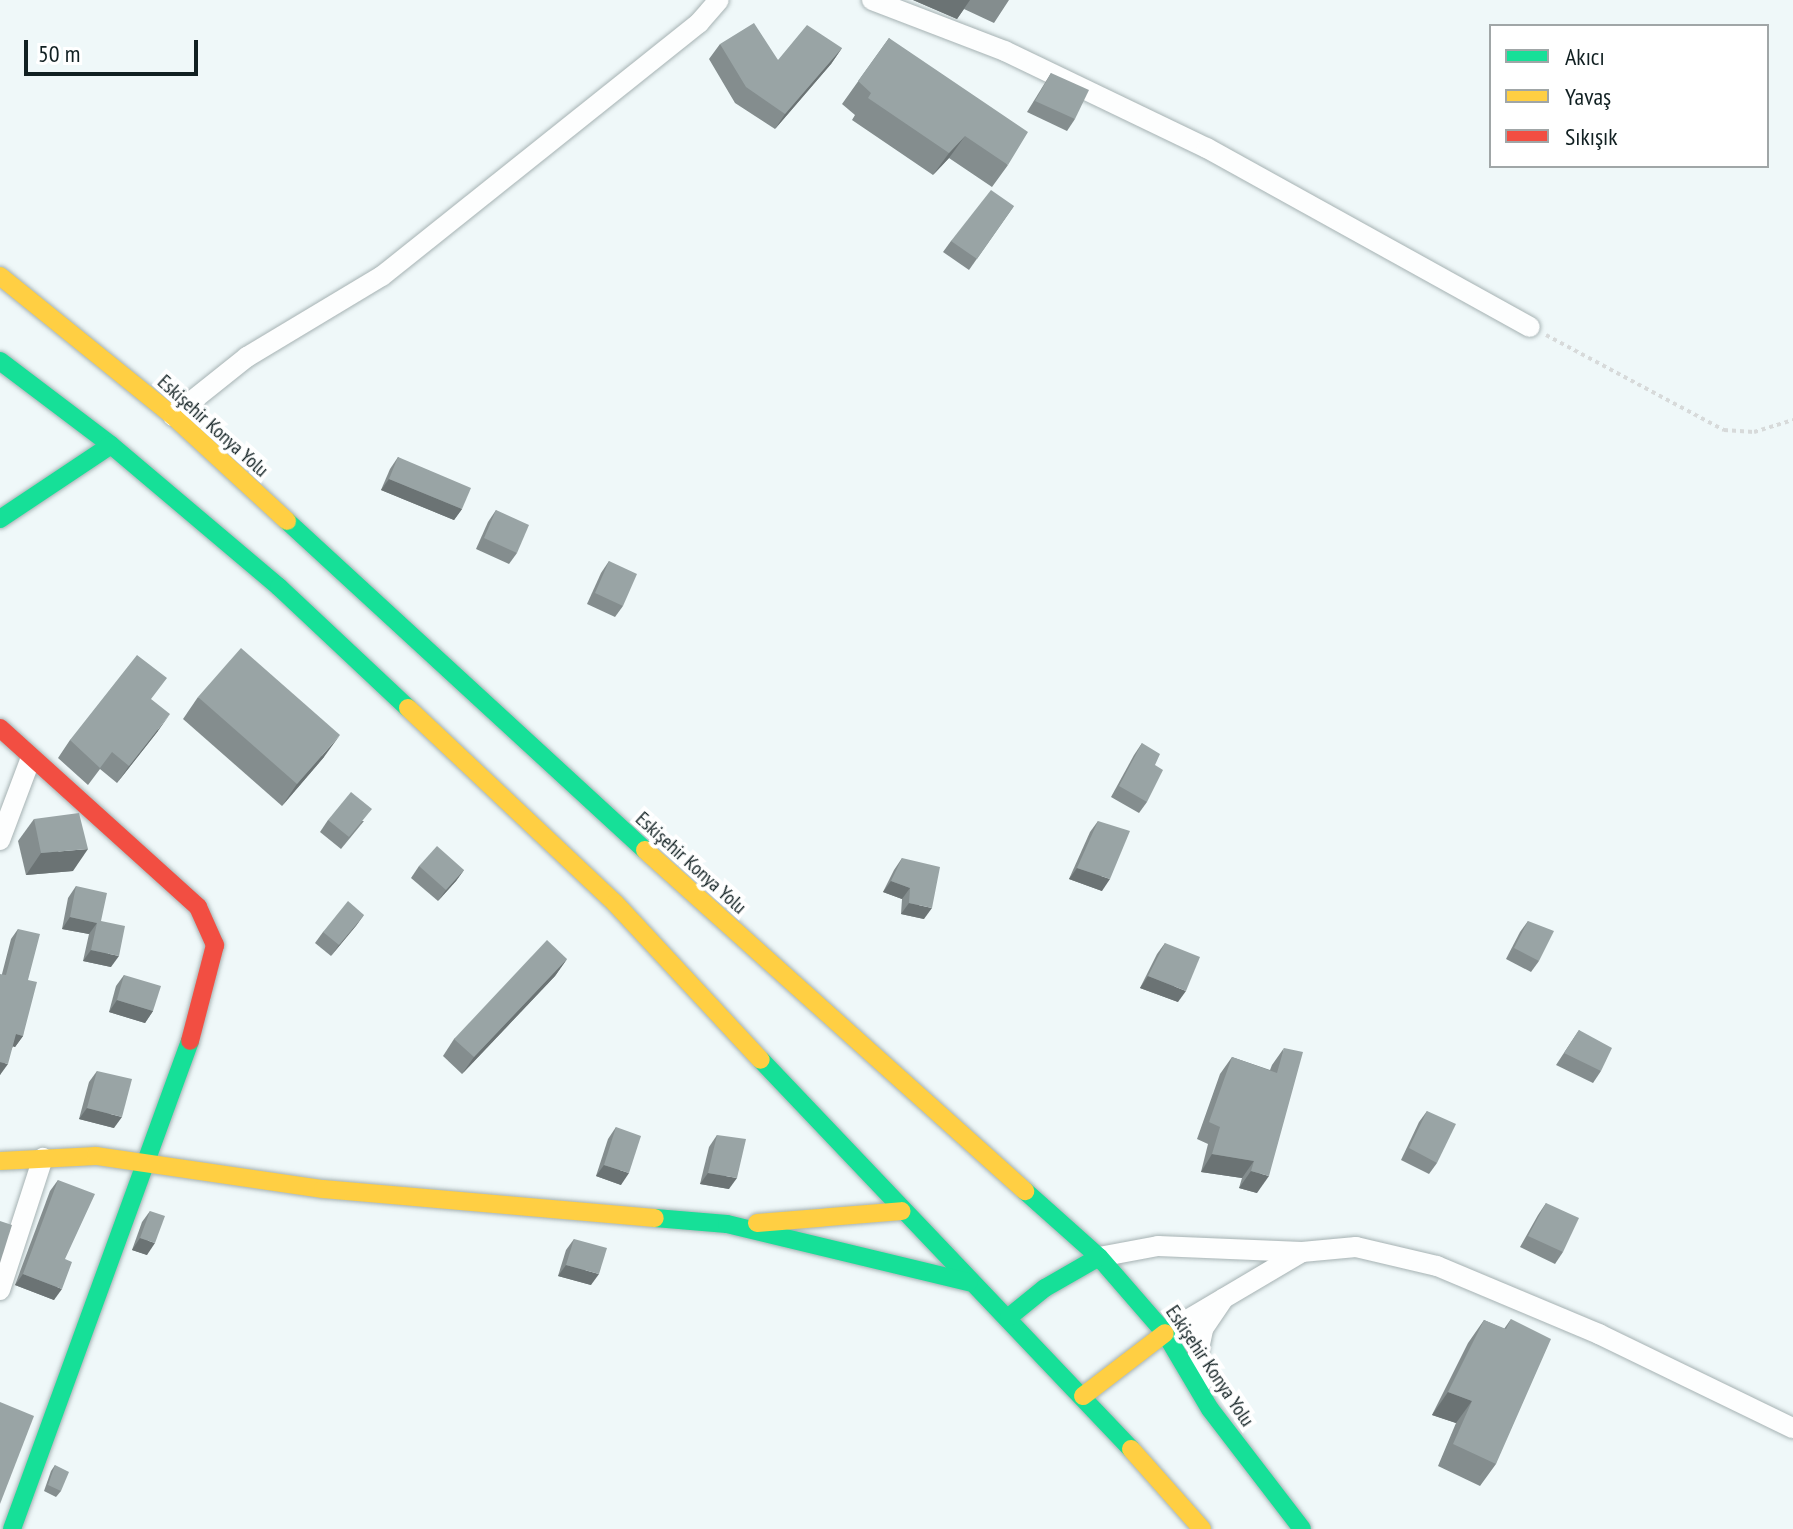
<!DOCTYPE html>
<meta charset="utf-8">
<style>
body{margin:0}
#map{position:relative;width:1793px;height:1529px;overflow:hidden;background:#eff8f9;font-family:"PT Sans Narrow",sans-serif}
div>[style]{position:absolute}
.path>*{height:4px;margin-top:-2px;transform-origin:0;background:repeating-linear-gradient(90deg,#d7dada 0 4px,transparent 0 8px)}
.roads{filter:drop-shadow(0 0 2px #a6b2b3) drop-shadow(0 0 2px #a6b2b3)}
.street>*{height:20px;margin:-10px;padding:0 10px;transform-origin:10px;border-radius:10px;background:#fdfefe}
.fast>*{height:18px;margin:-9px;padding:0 9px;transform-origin:9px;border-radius:9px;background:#16e098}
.slow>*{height:18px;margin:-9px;padding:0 9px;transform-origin:9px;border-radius:9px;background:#ffcf43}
.jam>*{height:18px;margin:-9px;padding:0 9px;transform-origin:9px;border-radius:9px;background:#f24e42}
.wall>*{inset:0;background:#848d8e}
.shaded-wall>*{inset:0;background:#6b7374}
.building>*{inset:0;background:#99a4a5}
span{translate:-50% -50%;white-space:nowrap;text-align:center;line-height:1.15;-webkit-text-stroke:8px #fff;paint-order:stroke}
.street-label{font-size:20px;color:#112022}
.legend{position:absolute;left:1489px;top:24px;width:280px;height:144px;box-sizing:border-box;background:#fff;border:2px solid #a0a6a7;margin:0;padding:10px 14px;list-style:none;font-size:24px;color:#112022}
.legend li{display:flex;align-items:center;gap:16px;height:40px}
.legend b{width:40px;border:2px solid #a0a6a7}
.scale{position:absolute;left:24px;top:40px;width:174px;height:36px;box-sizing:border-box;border:4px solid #112022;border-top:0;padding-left:10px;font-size:24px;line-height:28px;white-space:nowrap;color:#112022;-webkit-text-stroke:6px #fff;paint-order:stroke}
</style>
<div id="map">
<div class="path">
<i style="left:1546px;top:335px;width:202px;rotate:28.1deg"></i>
<i style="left:1724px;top:430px;width:30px;rotate:4deg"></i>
<i style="left:1754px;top:432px;width:41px;rotate:-17.1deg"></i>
</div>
<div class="roads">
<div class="street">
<i style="left:872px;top:0;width:142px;rotate:21deg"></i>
<i style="left:1005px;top:51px;width:224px;rotate:25.7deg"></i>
<i style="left:1207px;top:148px;width:369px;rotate:29deg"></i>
<i style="left:173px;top:416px;width:95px;rotate:-38.6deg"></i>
<i style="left:247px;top:357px;width:157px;rotate:-31deg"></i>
<i style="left:382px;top:276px;width:406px;rotate:-38.6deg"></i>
<i style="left:699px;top:23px;width:30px;rotate:-49deg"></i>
<i style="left:0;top:840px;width:85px;rotate:-69.4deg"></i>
<i style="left:1099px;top:1257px;width:60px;rotate:-10.6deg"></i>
<i style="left:1158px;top:1246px;width:144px;rotate:2.4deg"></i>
<i style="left:1302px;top:1252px;width:54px;rotate:-5.3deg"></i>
<i style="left:1356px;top:1247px;width:83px;rotate:13.2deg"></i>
<i style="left:1437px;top:1266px;width:176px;rotate:22.8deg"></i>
<i style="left:1599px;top:1334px;width:216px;rotate:25.9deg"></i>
<i style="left:0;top:1290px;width:139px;rotate:-72deg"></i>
<i style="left:1165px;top:1333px;width:159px;rotate:-30.6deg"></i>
<i style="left:1202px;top:1382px;width:20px;rotate:-108deg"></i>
<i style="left:1196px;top:1363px;width:35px;rotate:-78deg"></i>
<i style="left:1203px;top:1329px;width:37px;rotate:-56deg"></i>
</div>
<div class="fast">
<i style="left:0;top:361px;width:139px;rotate:37.1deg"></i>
<i style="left:111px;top:445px;width:220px;rotate:40.2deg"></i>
<i style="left:279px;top:587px;width:177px;rotate:43.2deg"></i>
<i style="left:0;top:519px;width:133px;rotate:-33.7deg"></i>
<i style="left:287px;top:521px;width:486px;rotate:42.6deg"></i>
<i style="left:761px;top:1060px;width:537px;rotate:46.43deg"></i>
<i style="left:1025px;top:1191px;width:99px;rotate:41.7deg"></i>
<i style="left:1099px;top:1257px;width:101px;rotate:49deg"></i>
<i style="left:1165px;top:1333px;width:88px;rotate:59.4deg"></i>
<i style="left:1210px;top:1409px;width:151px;rotate:52.5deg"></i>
<i style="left:655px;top:1218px;width:72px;rotate:4.8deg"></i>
<i style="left:727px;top:1224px;width:249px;rotate:13.5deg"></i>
<i style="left:1009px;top:1317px;width:46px;rotate:-38.9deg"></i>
<i style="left:1045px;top:1288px;width:62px;rotate:-29.9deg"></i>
<i style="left:12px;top:1529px;width:519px;rotate:-69.96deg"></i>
</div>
<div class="slow">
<i style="left:0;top:276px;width:223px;rotate:39deg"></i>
<i style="left:173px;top:416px;width:155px;rotate:42.6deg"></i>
<i style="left:408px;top:708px;width:284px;rotate:43.3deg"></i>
<i style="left:615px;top:903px;width:214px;rotate:47.1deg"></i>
<i style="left:645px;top:850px;width:511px;rotate:41.9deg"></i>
<i style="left:0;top:1161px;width:96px;rotate:-3deg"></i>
<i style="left:96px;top:1156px;width:229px;rotate:8.3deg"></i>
<i style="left:323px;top:1189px;width:333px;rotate:5deg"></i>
<i style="left:757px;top:1223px;width:145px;rotate:-4.7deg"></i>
<i style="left:1083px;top:1396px;width:103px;rotate:-37.5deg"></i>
<i style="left:1131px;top:1449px;width:107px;rotate:48.4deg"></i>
</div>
<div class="jam">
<i style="left:0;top:728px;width:267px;rotate:42.1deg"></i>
<i style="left:198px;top:907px;width:42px;rotate:65.9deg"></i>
<i style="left:215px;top:945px;width:99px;rotate:104.6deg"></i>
</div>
</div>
<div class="wall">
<i style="clip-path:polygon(913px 0,1009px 0,994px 23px,964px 9px,957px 19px)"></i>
<i style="clip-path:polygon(889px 38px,1008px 165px,992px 187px,949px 158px,933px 175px,852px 120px,855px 115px,842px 104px)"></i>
<i style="clip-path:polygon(720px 44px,778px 60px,842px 48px,831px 64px,775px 129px,735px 103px,709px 59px)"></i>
<i style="clip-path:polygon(1051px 73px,1075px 119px,1067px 131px,1027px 112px)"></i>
<i style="clip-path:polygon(1014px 206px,969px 270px,943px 252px,951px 241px)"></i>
<i style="clip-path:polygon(398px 457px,462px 509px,454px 520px,381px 490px,390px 469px)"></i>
<i style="clip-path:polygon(496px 510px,517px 553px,509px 564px,476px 549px,488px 522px)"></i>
<i style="clip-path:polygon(609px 561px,623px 606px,615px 617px,587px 604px,601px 573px)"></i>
<i style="clip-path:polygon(198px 697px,324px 757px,282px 806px,183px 719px)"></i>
<i style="clip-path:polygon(152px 700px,158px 731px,117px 783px,100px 769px,88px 785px,58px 758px,70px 740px)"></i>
<i style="clip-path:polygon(1142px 743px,1147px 802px,1139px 813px,1111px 797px,1134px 755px)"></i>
<i style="clip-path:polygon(34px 819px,73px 871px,26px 875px,18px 841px)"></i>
<i style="clip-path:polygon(328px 820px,364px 821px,341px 849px,320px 832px)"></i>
<i style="clip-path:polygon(1098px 821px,1102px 891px,1069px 879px,1090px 832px)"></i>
<i style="clip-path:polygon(902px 858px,924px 919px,901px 914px,902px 899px,883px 892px,894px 870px)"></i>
<i style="clip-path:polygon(419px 866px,464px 870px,456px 881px,438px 901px,411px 878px)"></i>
<i style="clip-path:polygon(76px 886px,101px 921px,111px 967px,83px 961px,89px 934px,62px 929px,68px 898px)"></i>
<i style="clip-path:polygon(364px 915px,331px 956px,315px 943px,323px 932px)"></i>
<i style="clip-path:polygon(1528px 921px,1539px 961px,1531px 972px,1506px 959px,1520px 932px)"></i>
<i style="clip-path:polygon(18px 929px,28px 980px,23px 1036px,15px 1047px,13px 1046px,0 1075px,2px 974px,11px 939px)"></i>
<i style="clip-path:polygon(1165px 943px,1178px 1002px,1140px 988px,1157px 954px)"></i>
<i style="clip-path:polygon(567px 959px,555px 976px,462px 1074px,443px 1056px,454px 1039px)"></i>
<i style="clip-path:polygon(124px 975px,153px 1011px,145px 1023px,109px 1012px,116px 986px)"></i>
<i style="clip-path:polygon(1579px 1030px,1601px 1071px,1593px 1083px,1556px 1065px)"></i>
<i style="clip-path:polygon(1284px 1048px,1257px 1193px,1239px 1188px,1242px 1178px,1201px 1172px,1208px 1144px,1197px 1139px,1220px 1074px,1232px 1057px,1270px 1070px,1272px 1065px)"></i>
<i style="clip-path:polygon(97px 1071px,114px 1128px,79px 1119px,89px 1082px)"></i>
<i style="clip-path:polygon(1427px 1111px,1437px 1163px,1429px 1174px,1401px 1160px,1419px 1122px)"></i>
<i style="clip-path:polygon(616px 1127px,621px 1185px,596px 1176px,608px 1139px)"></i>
<i style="clip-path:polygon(717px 1135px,729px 1189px,700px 1184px,709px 1147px)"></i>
<i style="clip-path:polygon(58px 1180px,65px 1259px,54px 1300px,15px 1285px,50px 1191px)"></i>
<i style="clip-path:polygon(1546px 1203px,1563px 1252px,1555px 1264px,1520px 1247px,1538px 1215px)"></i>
<i style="clip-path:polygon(150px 1211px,147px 1255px,132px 1250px,142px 1222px)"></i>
<i style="clip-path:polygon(574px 1239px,591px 1285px,558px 1276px,566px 1250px)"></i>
<i style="clip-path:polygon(1511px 1319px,1496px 1464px,1480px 1486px,1438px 1466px,1456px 1423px,1432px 1415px,1468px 1343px,1484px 1320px,1504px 1329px)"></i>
<i style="clip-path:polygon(55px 1465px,61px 1491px,56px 1497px,44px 1491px,51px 1471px)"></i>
</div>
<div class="shaded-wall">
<i style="clip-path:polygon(913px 0,970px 0,957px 19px)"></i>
<i style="clip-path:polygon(842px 48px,831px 64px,775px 129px,785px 114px)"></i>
<i style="clip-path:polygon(965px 136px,949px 158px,933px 175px,949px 153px)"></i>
<i style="clip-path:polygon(389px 479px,462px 509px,454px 520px,381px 490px)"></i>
<i style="clip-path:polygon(170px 714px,158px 731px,117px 783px,129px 766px)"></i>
<i style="clip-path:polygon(340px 735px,324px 757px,282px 806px,297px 784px)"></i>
<i style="clip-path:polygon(88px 849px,73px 871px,26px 875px,41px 853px)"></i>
<i style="clip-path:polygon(1077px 868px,1110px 879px,1102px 891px,1069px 879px)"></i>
<i style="clip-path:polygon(464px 870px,456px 881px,438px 901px,446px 890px)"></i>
<i style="clip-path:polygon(891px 881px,910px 888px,902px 899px,883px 892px)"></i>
<i style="clip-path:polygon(909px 903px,932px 908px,924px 919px,901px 914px)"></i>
<i style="clip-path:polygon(364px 915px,356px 926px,331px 956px,339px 945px)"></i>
<i style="clip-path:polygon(70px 917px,97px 923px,89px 934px,62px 929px)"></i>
<i style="clip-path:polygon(91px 950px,119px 956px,111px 967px,83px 961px)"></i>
<i style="clip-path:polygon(567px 959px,555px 976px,462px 1074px,474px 1057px)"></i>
<i style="clip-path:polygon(1148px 976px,1186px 991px,1178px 1002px,1140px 988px)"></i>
<i style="clip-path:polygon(117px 1000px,153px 1011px,145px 1023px,109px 1012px)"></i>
<i style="clip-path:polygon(16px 1034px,23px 1036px,15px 1047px,8px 1045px)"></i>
<i style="clip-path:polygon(0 1062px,8px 1064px,0 1075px)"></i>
<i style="clip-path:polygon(87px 1108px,122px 1117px,114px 1128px,79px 1119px)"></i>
<i style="clip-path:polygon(1212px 1154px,1254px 1161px,1242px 1178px,1201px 1172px)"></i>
<i style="clip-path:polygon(604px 1165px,629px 1173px,621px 1185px,596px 1176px)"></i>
<i style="clip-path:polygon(1251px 1171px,1269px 1176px,1257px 1193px,1239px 1188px)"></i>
<i style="clip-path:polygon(708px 1173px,737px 1178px,729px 1189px,700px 1184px)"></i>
<i style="clip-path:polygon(140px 1238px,155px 1243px,147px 1255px,132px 1250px)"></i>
<i style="clip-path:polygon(566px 1265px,599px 1274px,591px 1285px,558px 1276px)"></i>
<i style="clip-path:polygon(23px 1274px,62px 1289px,54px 1300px,15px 1285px)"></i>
<i style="clip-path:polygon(1448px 1392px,1472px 1401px,1456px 1423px,1432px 1415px)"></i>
</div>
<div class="building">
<i style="clip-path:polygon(754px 23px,778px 60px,807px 25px,842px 48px,785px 114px,746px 87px,720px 44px)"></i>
<i style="clip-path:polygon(889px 38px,1028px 132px,1008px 165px,965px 136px,949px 153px,868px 98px,871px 93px,858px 81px)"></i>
<i style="clip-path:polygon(1051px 73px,1089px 90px,1075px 119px,1035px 101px)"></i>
<i style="clip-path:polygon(991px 190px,1014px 206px,977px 259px,951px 241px)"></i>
<i style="clip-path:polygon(398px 457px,471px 488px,462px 509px,389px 479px)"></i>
<i style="clip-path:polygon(496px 510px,529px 525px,517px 553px,484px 538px)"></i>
<i style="clip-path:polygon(609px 561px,637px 574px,623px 606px,595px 593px)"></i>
<i style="clip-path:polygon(241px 648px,340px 735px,297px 784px,198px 697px)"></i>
<i style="clip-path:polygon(137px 655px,167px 678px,151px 699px,170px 714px,129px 766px,112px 752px,100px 768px,70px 740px)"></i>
<i style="clip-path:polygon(1142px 743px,1160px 754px,1155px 765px,1163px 770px,1147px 802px,1119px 786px)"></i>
<i style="clip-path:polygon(351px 792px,372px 809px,349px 837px,328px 820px)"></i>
<i style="clip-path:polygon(79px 813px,88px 849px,41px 853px,34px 819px)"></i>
<i style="clip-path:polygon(1098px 821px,1130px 831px,1110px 879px,1077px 868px)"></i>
<i style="clip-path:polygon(437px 846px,464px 870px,446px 890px,419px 866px)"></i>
<i style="clip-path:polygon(902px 858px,940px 867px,932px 908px,909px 903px,910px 888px,891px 881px)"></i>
<i style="clip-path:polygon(76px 886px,107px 893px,101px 921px,125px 926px,119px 956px,91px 950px,97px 923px,70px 917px)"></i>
<i style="clip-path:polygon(348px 901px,364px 915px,339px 945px,323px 932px)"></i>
<i style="clip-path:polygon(1528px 921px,1554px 931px,1539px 961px,1514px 948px)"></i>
<i style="clip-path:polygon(18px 929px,40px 934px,28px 980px,37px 982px,23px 1036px,16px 1034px,8px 1064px,0 1062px,0 974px,6px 975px)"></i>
<i style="clip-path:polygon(547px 940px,567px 959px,474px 1057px,454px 1039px)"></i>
<i style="clip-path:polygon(1165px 943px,1200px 957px,1186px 991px,1148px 976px)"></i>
<i style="clip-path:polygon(124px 975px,161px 986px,153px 1011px,117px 1000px)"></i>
<i style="clip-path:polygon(1579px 1030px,1612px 1048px,1601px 1071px,1564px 1053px)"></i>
<i style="clip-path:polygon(1284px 1048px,1303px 1052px,1269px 1176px,1251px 1171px,1254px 1161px,1212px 1154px,1220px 1127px,1209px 1122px,1232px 1057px,1277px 1073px)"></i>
<i style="clip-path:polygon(97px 1071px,132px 1079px,122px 1117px,87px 1108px)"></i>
<i style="clip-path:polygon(1427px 1111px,1456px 1124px,1437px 1163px,1409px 1148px)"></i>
<i style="clip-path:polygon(616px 1127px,641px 1136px,629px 1173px,604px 1165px)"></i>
<i style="clip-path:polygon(717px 1135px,746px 1139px,737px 1178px,708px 1173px)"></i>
<i style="clip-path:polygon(58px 1180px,95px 1194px,65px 1259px,72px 1262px,62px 1289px,23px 1274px)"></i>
<i style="clip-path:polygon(1546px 1203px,1579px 1218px,1563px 1252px,1528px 1236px)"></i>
<i style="clip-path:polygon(150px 1211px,165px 1216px,155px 1243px,140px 1238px)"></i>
<i style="clip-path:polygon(0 1221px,12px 1225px,0 1263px)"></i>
<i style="clip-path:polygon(574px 1239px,607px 1248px,599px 1274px,566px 1265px)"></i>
<i style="clip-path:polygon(1511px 1319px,1551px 1339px,1496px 1464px,1453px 1444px,1472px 1401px,1448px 1392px,1484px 1320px,1506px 1329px)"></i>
<i style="clip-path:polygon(0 1402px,34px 1416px,0 1504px)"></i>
<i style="clip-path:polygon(55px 1465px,69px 1472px,61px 1491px,48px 1485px)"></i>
</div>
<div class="street-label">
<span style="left:213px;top:426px;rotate:42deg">Eskişehir Konya Yolu</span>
<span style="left:691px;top:863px;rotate:42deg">Eskişehir Konya Yolu</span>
<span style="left:1210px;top:1366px;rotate:56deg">Eskişehir Konya Yolu</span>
</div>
<ul class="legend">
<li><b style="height:10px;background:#16e098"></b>Akıcı</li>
<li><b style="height:10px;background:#ffcf43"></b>Yavaş</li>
<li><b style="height:10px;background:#f24e42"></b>Sıkışık</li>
</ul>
<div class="scale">50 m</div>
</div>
